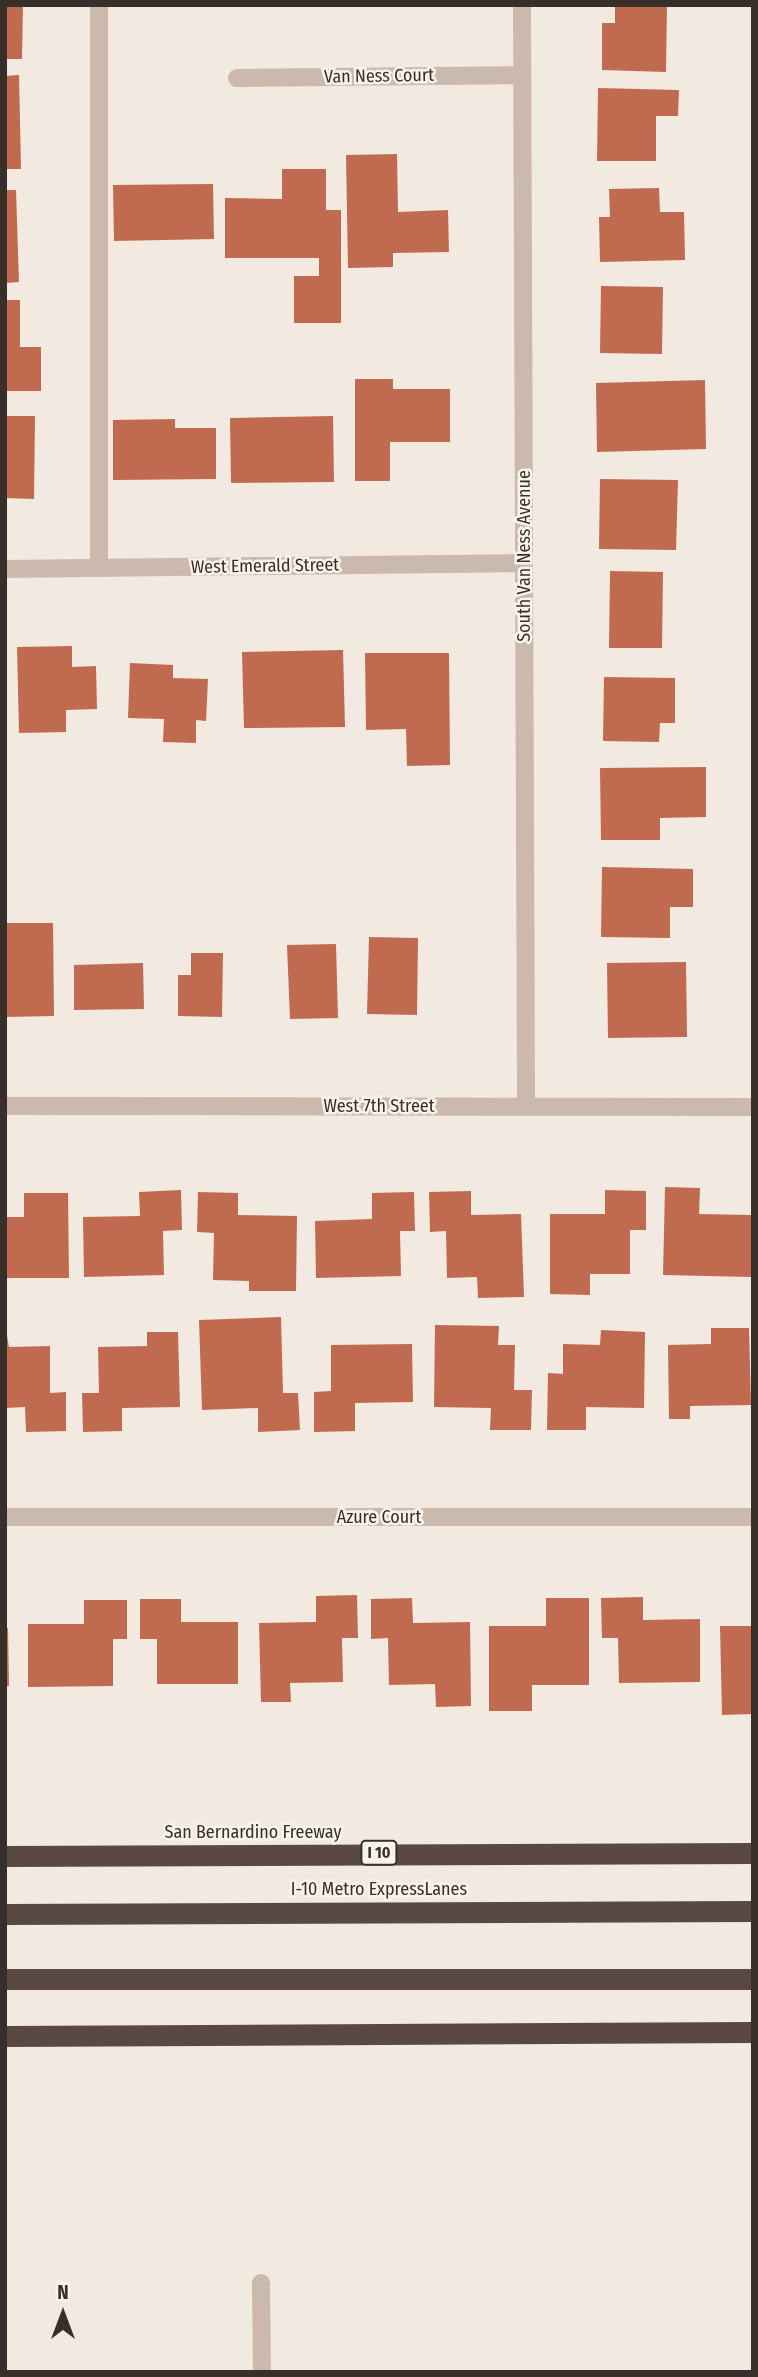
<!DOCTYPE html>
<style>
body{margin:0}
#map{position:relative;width:758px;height:2377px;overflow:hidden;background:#f2e9e0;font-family:"Fira Sans Condensed",sans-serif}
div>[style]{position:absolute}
.building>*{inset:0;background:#c06a50}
.service>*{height:18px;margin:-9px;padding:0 9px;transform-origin:9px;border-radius:9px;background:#cab9ac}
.minor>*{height:18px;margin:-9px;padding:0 9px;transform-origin:9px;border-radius:9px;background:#cab9ac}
.tertiary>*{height:18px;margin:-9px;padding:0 9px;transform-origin:9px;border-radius:9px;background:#cab9ac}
.motorway>*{height:21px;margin:-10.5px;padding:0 10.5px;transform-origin:10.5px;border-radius:10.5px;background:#594942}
span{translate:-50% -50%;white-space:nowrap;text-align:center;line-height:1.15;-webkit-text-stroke:5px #faf3ec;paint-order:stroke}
.shield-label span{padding:2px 5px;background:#faf3ec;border:2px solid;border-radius:5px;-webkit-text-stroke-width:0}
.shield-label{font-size:16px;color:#382f2a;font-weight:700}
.street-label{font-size:18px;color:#382f2a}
.frame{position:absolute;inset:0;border:7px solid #382f2a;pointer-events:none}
.north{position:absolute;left:28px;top:2279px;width:70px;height:70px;-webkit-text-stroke:5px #faf3ec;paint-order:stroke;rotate:0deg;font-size:19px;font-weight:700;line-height:28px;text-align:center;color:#382f2a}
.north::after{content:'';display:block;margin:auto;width:24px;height:32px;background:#382f2a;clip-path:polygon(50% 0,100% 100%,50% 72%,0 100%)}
</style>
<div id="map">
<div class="building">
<i style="clip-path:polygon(5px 5px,23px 5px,22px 59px,5px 59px)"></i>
<i style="clip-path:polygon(615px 5px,667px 5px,666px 72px,602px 70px,602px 23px,615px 23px)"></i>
<i style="clip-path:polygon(19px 75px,21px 169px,5px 169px,5px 76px)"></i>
<i style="clip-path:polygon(598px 88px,679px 90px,678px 116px,656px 116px,656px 161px,597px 161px)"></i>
<i style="clip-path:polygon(397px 154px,398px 212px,448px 210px,449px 252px,393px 253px,393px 267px,348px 268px,346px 155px)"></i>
<i style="clip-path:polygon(282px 169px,326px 169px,326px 210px,341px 210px,341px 323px,294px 323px,294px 276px,319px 276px,319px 258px,225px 258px,225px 198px,282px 199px)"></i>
<i style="clip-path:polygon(213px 184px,214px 239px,114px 241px,113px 185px)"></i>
<i style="clip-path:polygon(659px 188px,660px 212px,684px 212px,685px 260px,600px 262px,599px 217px,610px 217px,609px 189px)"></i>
<i style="clip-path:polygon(5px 190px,16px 190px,19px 282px,5px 283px)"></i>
<i style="clip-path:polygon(601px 286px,663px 287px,662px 354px,600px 353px)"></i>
<i style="clip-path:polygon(5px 300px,20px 300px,20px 347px,41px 347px,41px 391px,5px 391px)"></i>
<i style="clip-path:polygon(355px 379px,393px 379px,393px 389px,450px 389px,450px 442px,390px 442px,390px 481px,355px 481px)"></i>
<i style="clip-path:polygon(705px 380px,706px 449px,597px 452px,596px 383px)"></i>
<i style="clip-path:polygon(5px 416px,35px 416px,34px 499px,5px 498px)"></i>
<i style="clip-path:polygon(333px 416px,334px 482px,231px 483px,230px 418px)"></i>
<i style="clip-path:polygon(175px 419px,175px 428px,216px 428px,216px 479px,113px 480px,113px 420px)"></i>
<i style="clip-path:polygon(600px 479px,678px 480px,676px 550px,599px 549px)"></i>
<i style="clip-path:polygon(610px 571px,663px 572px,662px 648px,609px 648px)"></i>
<i style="clip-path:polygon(72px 646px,72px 667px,96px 666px,97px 709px,66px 710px,66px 732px,19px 733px,17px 647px)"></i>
<i style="clip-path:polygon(343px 650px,345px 727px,244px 728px,242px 652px)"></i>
<i style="clip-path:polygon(365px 653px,449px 653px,450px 765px,407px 766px,406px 729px,366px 730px)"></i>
<i style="clip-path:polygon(130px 663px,173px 665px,173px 678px,208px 679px,206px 721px,196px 720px,196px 743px,163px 742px,164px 719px,128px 718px)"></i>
<i style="clip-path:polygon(604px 677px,675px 678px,675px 723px,660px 723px,659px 742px,603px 741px)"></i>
<i style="clip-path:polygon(706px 767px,706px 817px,660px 818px,660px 840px,601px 840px,600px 768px)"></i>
<i style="clip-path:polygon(602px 867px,693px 869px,693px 907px,670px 907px,670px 938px,601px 937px)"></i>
<i style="clip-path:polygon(5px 923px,53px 923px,54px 1016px,5px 1017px)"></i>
<i style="clip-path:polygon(369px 937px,418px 938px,417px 1015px,367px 1014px)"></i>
<i style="clip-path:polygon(336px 944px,338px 1018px,290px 1019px,287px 945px)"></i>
<i style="clip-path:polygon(191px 953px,223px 953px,222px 1017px,178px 1016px,178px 975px,191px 975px)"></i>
<i style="clip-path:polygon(686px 962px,687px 1037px,608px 1038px,607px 963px)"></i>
<i style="clip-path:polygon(143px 963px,144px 1009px,74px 1010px,74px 965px)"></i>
<i style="clip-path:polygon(665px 1187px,700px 1188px,699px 1214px,753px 1215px,751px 1277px,663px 1275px)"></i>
<i style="clip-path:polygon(181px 1190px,182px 1230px,163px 1231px,164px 1275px,84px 1277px,83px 1217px,140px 1216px,139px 1192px)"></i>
<i style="clip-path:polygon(605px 1190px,646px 1191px,646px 1230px,630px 1230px,630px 1274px,590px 1274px,590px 1295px,550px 1294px,550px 1214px,605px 1214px)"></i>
<i style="clip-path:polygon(471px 1191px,471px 1215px,521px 1214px,524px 1297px,478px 1298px,477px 1277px,447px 1278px,446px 1231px,430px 1232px,429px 1192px)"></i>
<i style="clip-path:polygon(198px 1192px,238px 1193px,238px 1215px,297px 1216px,296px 1291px,249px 1291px,249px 1281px,213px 1280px,214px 1233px,197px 1232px)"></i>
<i style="clip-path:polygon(414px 1192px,415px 1231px,400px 1231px,401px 1276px,316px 1278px,315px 1221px,372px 1219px,372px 1193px)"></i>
<i style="clip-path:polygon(24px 1193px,68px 1193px,69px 1278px,5px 1278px,5px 1217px,24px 1217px)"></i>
<i style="clip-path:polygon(281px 1317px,283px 1393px,298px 1393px,300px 1430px,258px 1432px,258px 1408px,202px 1410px,199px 1320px)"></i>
<i style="clip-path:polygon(5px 1324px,9px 1347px,50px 1346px,50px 1393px,66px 1392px,66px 1431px,26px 1432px,25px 1407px,5px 1408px)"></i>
<i style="clip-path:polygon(435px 1325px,499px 1326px,498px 1345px,515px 1345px,514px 1390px,532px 1390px,531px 1430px,490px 1430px,491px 1408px,434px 1407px)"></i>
<i style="clip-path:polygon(711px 1328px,749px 1328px,751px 1405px,690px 1406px,690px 1419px,669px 1419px,668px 1345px,711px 1344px)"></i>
<i style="clip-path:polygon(601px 1330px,645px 1332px,644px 1408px,586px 1407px,586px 1430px,547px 1430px,548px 1373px,563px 1374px,563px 1344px,600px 1345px)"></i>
<i style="clip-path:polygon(147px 1332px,178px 1332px,180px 1407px,122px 1408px,122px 1431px,83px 1432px,82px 1393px,99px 1393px,98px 1347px,147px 1346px)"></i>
<i style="clip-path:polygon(412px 1344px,413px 1402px,355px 1403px,355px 1431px,314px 1432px,314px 1392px,331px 1391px,331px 1345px)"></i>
<i style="clip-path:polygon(357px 1595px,358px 1638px,342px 1638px,343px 1682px,290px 1683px,291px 1702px,261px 1702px,259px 1623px,316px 1622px,316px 1596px)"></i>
<i style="clip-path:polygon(643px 1597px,643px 1620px,700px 1619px,700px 1682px,619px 1683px,618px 1638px,602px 1638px,601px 1598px)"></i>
<i style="clip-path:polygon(412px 1598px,413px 1623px,470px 1622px,471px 1706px,436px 1707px,435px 1684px,389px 1685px,388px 1638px,371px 1639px,371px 1599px)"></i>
<i style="clip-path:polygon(546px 1598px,589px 1598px,589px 1685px,532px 1685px,532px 1711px,489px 1711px,489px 1626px,546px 1626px)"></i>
<i style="clip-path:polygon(140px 1599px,181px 1599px,181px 1622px,238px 1622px,238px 1684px,157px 1684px,157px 1639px,140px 1639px)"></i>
<i style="clip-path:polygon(84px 1600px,127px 1600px,127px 1639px,113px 1639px,113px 1686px,28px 1687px,28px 1624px,84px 1624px)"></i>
<i style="clip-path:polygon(720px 1626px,753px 1626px,753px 1714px,722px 1715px)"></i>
<i style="clip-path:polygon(5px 1628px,8px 1628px,9px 1686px,5px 1686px)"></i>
</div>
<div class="service">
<i style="left:99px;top:5px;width:562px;rotate:90deg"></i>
</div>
<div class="minor">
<i style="left:522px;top:5px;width:1101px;rotate:89.79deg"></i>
<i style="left:237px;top:78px;width:285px;rotate:-0.6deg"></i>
<i style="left:5px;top:569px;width:519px;rotate:-0.66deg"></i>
<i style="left:5px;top:1517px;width:748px"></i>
<i style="left:261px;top:2283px;width:89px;rotate:89.4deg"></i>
</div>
<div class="tertiary">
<i style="left:5px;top:1106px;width:748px;rotate:0.08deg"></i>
</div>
<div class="motorway">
<i style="left:5px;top:1856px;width:748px;rotate:-0.23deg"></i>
<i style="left:5px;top:1914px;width:748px;rotate:-0.23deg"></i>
<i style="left:5px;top:1979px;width:748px"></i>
<i style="left:5px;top:2036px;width:748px;rotate:-0.31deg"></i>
</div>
<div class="shield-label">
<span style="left:379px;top:1853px">I 10</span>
</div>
<div class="street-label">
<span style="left:379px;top:76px;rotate:-1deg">Van Ness Court</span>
<span style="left:524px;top:556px;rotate:-90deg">South Van Ness Avenue</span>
<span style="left:265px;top:566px;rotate:-1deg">West Emerald Street</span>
<span style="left:379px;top:1106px">West 7th Street</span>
<span style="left:379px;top:1517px">Azure Court</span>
<span style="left:253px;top:1832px">San Bernardino Freeway</span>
<span style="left:379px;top:1889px">I-10 Metro ExpressLanes</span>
</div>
<div class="frame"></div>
<div class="north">N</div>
</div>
